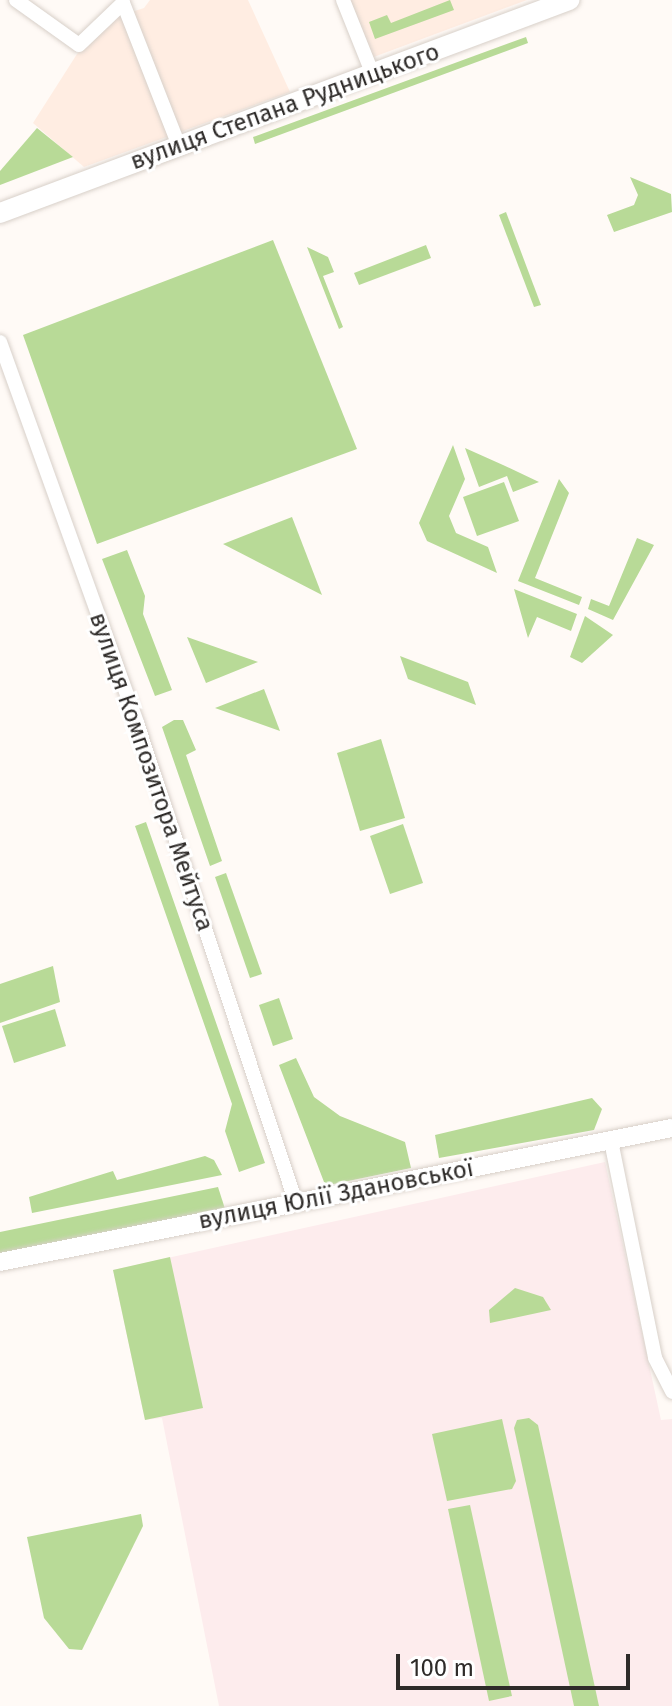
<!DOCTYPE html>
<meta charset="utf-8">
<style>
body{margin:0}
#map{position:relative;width:672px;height:1706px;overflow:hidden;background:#fffaf6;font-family:"Fira Sans",sans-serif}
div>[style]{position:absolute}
.commercial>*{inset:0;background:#ffede2}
.education>*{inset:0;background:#fdeced}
.green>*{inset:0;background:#b8da97}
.roads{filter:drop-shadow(0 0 2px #d8d0c9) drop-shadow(0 0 2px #d8d0c9)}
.minor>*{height:14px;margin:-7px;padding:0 7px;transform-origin:7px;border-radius:7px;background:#fff}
.tertiary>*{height:18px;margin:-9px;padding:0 9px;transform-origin:9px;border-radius:9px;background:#fff}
.secondary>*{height:20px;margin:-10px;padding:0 10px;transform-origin:10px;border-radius:10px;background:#fff}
span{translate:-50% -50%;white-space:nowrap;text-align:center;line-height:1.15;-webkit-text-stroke:6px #fff;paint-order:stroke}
.street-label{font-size:24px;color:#2e2b29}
.scale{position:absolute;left:396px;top:1654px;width:234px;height:36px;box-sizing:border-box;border:4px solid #2e2b29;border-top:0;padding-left:10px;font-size:24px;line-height:28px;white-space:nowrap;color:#2e2b29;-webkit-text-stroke:6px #fff;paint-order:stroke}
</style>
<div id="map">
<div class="commercial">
<i style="clip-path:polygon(150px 0,248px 0,290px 92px,84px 167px,33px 123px,77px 54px,119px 16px,144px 8px)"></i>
<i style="clip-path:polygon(347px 0,527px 0,371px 58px)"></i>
</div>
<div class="education">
<i style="clip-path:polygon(605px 1162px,661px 1420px,672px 1419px,672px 1706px,219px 1706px,162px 1418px,145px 1420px,113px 1270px)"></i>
</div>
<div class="green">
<i style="clip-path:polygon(450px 0,454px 10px,375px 39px,369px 22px,387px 15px,391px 23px)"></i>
<i style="clip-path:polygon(526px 37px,528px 43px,255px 144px,253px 137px)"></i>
<i style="clip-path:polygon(37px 128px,73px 157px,0 185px,0 171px)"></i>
<i style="clip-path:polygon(630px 177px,671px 194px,672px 212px,614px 232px,607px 215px,634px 205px,638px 195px)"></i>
<i style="clip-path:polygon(506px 212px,541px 305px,534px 307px,499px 215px)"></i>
<i style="clip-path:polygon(273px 240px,357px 449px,97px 544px,23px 335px)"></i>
<i style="clip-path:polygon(426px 245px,431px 258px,359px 285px,354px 273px)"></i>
<i style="clip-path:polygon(307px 247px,328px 257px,334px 272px,323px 276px,343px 327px,339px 329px)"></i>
<i style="clip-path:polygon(453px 445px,465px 479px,449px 516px,456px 533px,488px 547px,497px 573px,427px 541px,419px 523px)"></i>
<i style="clip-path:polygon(465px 448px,503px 465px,539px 482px,513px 492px,507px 476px,479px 487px)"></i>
<i style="clip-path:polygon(559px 479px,569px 493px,535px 578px,582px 597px,579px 605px,518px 581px)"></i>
<i style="clip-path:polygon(504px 482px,519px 521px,477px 536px,463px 497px)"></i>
<i style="clip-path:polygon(292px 517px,322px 595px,223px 544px)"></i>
<i style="clip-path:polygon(637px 538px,654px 545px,613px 620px,588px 609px,591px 599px,609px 606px)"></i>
<i style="clip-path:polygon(127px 550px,145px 596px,143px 614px,172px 690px,155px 696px,102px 559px)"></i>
<i style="clip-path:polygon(514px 589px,577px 614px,571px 631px,537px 617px,528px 638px)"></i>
<i style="clip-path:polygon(585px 616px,613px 635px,582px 663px,570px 657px)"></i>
<i style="clip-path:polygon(187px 637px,258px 662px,206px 683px)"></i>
<i style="clip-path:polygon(400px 656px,468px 682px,476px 705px,408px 679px)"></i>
<i style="clip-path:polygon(264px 689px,280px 731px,215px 708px)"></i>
<i style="clip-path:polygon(174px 720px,183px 720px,196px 750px,186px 755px,222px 861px,210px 866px,162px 727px)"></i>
<i style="clip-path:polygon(381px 739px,405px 818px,360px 831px,337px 753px)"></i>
<i style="clip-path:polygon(146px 822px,265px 1163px,239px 1172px,225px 1131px,232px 1104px,135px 826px)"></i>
<i style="clip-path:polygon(403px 824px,423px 883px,390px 894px,370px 836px)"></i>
<i style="clip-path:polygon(226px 873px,262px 974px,250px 978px,215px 877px)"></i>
<i style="clip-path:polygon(53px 966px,60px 1002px,0 1023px,0 984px)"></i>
<i style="clip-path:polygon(279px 998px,293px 1039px,273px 1046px,259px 1005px)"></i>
<i style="clip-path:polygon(55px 1009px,66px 1046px,14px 1063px,2px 1026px)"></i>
<i style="clip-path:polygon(296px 1058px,314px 1097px,340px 1116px,405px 1142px,411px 1168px,329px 1185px,324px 1182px,279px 1065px)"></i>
<i style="clip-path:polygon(592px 1098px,602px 1109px,594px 1130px,439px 1158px,435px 1135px)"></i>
<i style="clip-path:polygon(205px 1156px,214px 1160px,222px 1175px,32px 1213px,29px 1197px,113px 1171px,117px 1180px)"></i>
<i style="clip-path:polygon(218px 1187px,226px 1212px,0 1257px,0 1232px)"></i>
<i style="clip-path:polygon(170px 1257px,203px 1408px,145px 1420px,113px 1270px)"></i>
<i style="clip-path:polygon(515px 1288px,543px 1297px,551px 1310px,490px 1323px,489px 1310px)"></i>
<i style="clip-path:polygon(529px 1418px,538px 1425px,599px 1706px,574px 1706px,514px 1428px,517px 1420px)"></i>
<i style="clip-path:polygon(502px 1419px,516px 1481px,512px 1489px,447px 1501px,432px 1434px)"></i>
<i style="clip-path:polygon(470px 1505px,512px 1696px,489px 1701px,448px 1509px)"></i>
<i style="clip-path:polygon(141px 1514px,143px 1526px,82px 1650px,69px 1649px,44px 1618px,27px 1537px)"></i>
</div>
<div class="roads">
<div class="minor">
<i style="left:16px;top:0;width:77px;rotate:35.5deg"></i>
<i style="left:79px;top:45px;width:61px;rotate:-43.7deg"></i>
<i style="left:123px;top:3px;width:154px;rotate:68.6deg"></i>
<i style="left:343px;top:0;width:81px;rotate:68.2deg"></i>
<i style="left:0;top:342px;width:405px;rotate:70.2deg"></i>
<i style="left:137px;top:723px;width:506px;rotate:71.67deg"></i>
<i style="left:611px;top:1141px;width:221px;rotate:78.5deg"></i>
<i style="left:655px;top:1358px;width:38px;rotate:63deg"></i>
</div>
<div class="tertiary">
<i style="left:0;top:1262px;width:685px;rotate:-11.28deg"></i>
</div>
<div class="secondary">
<i style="left:0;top:213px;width:608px;rotate:-20.52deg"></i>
</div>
</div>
<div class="street-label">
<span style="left:285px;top:107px;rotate:-20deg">вулиця Степана Рудницького</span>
<span style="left:151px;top:772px;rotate:71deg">вулиця Композитора Мейтуса</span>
<span style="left:336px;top:1195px;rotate:-11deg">вулиця Юлії Здановської</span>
</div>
<div class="scale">100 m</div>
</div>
